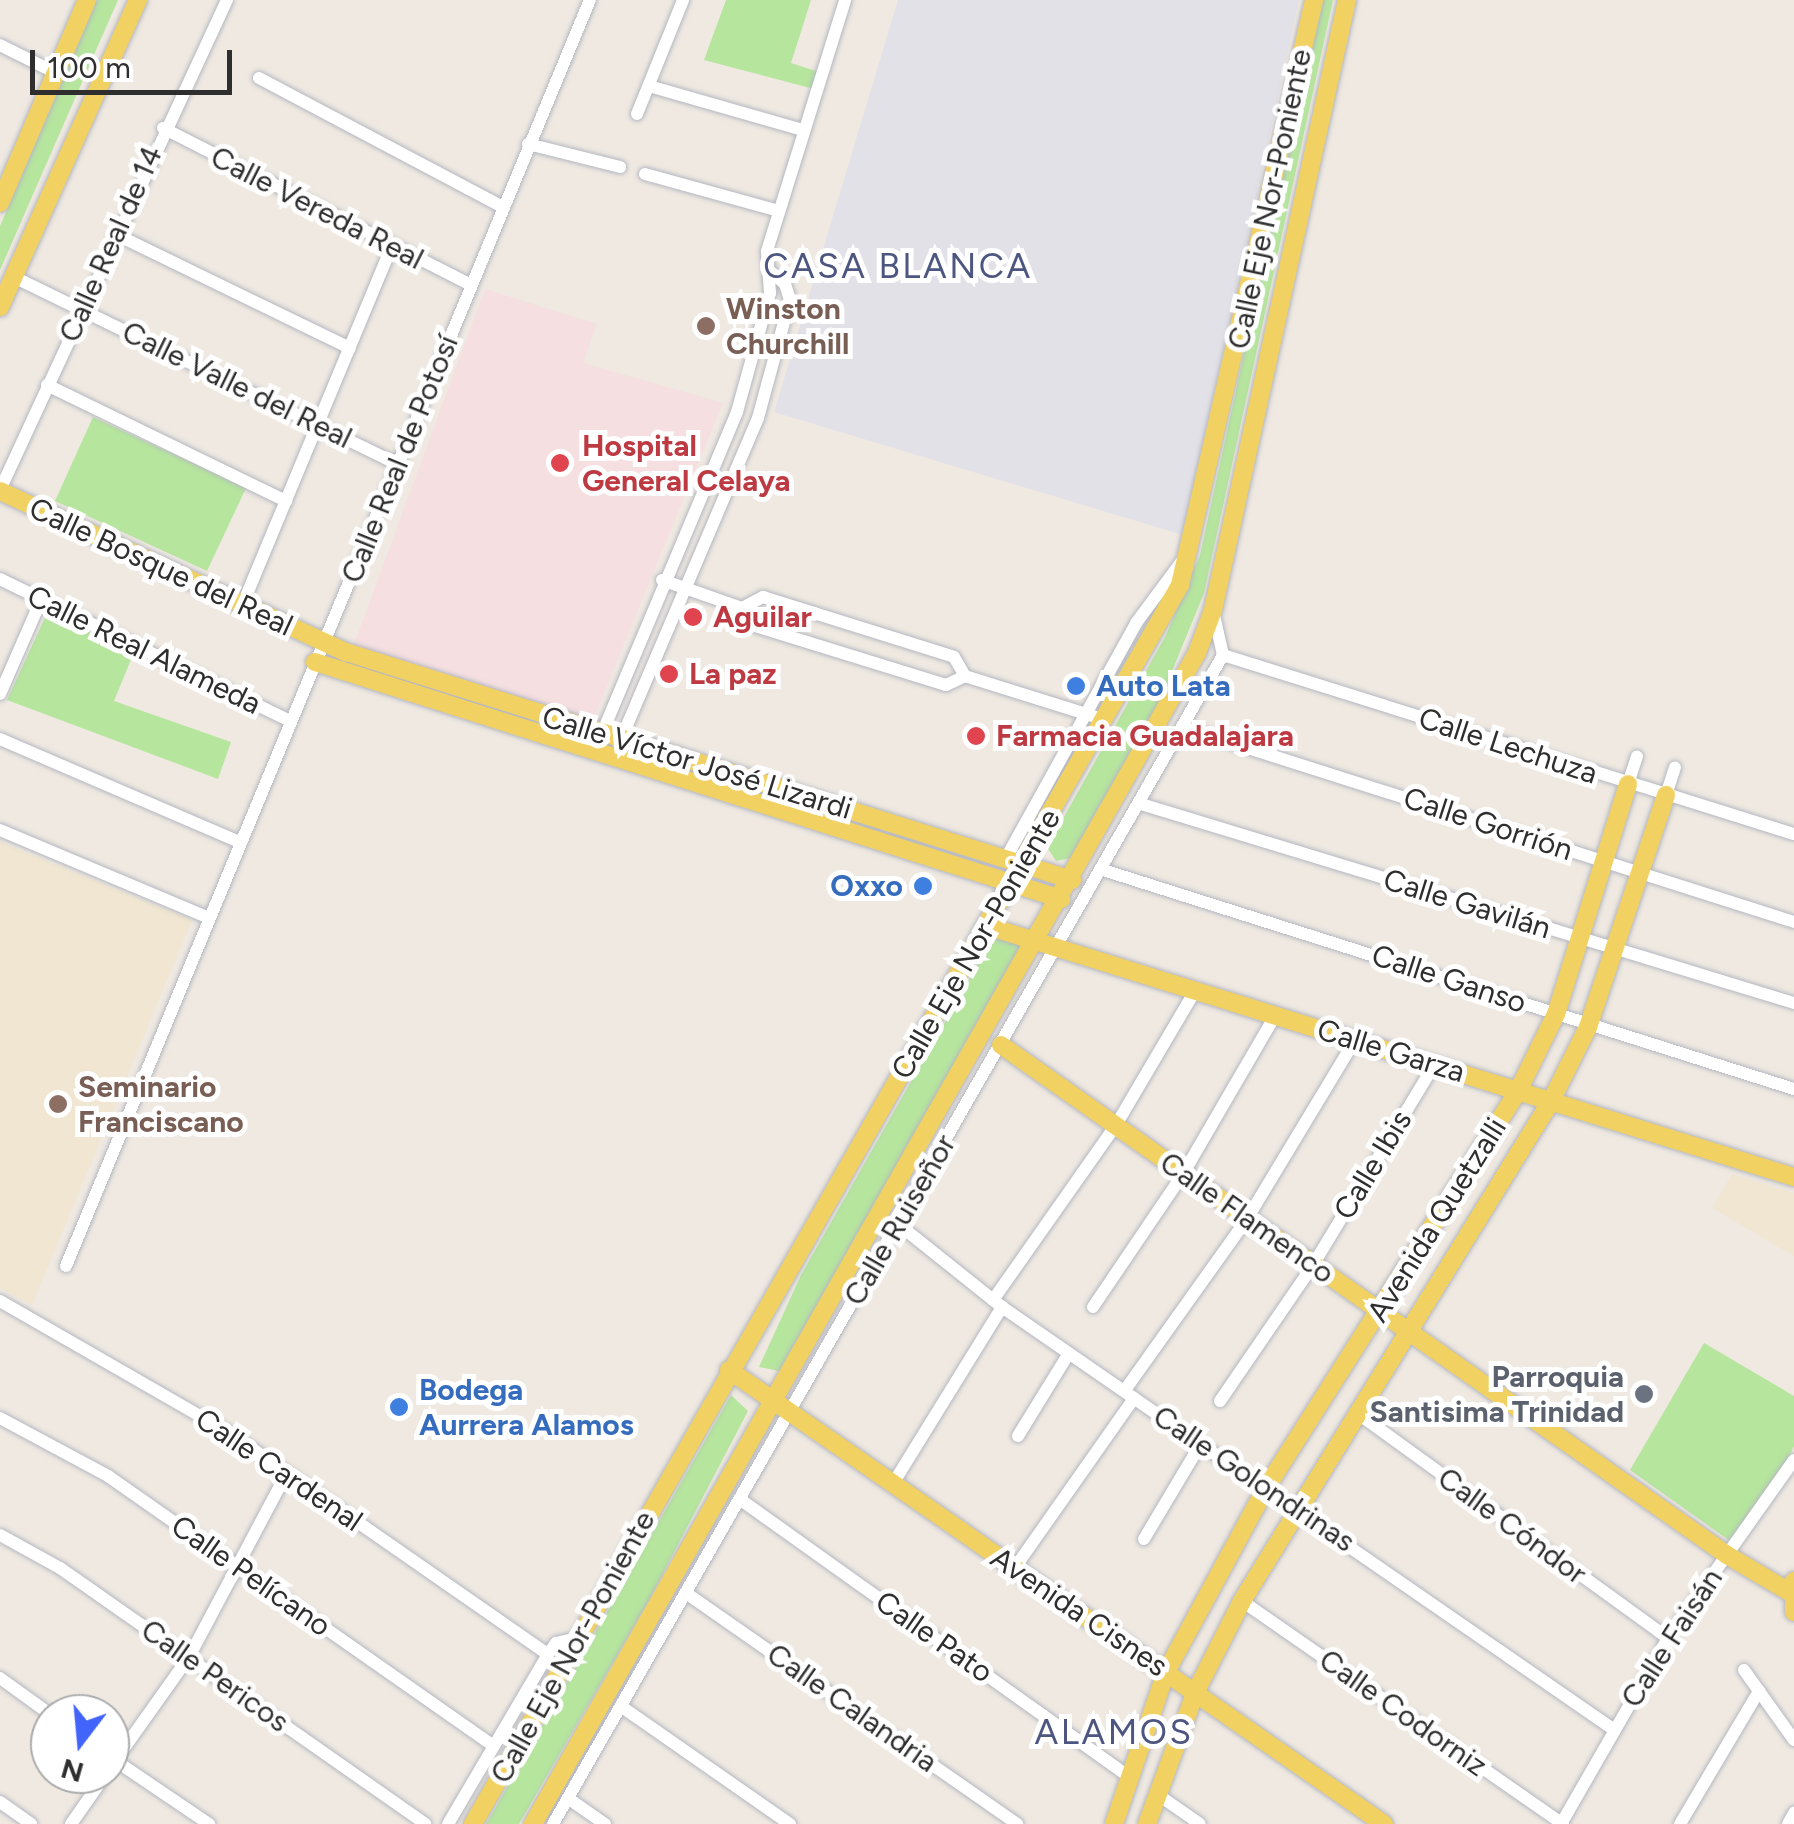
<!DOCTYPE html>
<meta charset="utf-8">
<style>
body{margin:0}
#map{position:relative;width:1794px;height:1824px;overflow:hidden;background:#efe9e1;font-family:Figtree,sans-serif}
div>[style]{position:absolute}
.industrial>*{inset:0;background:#e3e1e8}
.education>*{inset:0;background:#f0e6d1}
.medical>*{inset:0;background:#f5dfe0}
.green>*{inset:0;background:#b6e59e}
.roads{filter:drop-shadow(0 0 2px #b4b7c1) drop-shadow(0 0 2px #b4b7c1)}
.minor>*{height:12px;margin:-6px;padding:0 6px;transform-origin:6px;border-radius:6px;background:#fff}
.major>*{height:18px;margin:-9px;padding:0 9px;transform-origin:9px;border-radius:9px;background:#f2d163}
.dots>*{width:28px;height:28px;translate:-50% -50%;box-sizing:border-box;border:5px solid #fff;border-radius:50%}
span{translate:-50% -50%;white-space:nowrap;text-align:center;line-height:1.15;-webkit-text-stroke:10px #fff;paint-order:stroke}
.street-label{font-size:30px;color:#2e2e2e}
.education-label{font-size:30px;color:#785e54;font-weight:700}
.left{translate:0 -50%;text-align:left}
.health-label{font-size:30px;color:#be3a42;font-weight:700}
.shop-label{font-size:30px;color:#366cbe;font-weight:700}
.right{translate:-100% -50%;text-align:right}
.worship-label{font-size:30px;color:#5b616d;font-weight:700}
.quarter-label{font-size:35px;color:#4d5680;letter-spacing:2.5px}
.north{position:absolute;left:30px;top:1694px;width:100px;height:100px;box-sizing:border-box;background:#fff;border:2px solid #ababab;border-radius:50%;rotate:196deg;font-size:28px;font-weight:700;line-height:40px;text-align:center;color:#2e2e2e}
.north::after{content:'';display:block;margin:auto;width:35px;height:45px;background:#4264fb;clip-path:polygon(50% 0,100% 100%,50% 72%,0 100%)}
.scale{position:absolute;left:30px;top:50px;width:202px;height:45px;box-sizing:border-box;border:5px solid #2e2e2e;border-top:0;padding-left:12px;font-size:30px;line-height:35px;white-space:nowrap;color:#2e2e2e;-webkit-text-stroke:8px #fff;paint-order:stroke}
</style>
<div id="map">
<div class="industrial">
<i style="clip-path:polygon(898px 0,1299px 0,1183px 535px,774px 412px)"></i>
</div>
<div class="education">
<i style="clip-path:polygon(0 842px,192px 920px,32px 1305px,0 1288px)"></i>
<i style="clip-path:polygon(1732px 1174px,1794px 1193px,1794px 1256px,1712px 1208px)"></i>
</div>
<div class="medical">
<i style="clip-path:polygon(485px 289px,597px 324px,583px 363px,723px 403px,593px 720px,353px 647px)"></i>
</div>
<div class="green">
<i style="clip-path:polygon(97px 0,118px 0,0 270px,0 226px)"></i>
<i style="clip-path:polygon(726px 0,811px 0,791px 63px,819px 72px,814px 89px,704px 60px)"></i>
<i style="clip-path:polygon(1321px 0,1333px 0,1204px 593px,1159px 703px,1076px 857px,1056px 861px,1047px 847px,1165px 637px,1200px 555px)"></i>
<i style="clip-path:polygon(93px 417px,246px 488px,207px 571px,55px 501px)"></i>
<i style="clip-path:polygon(48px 611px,134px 652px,114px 701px,231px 742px,218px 779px,7px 700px)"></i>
<i style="clip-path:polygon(995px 934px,1024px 946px,779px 1371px,759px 1367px,801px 1275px)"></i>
<i style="clip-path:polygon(1704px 1343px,1794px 1396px,1794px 1446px,1776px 1484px,1730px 1541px,1630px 1470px)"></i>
<i style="clip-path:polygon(731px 1395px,748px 1411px,649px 1600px,519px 1824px,486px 1824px)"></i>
</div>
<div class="roads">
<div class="minor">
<i style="left:0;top:45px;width:63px;rotate:26.6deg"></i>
<i style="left:259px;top:78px;width:274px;rotate:27.9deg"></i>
<i style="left:649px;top:86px;width:159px;rotate:16deg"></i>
<i style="left:637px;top:114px;width:123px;rotate:-68deg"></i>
<i style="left:163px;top:128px;width:346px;rotate:27deg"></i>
<i style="left:528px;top:144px;width:95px;rotate:14deg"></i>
<i style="left:645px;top:174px;width:139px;rotate:15.4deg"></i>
<i style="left:115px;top:234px;width:261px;rotate:25.9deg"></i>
<i style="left:18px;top:279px;width:427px;rotate:26deg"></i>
<i style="left:47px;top:385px;width:266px;rotate:25.9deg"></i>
<i style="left:0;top:490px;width:540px;rotate:-65.14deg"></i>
<i style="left:0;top:579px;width:321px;rotate:26.1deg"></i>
<i style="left:662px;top:580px;width:85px;rotate:19.3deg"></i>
<i style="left:742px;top:608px;width:20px;rotate:60deg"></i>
<i style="left:752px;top:625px;width:203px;rotate:17.2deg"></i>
<i style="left:946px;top:685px;width:21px;rotate:-25deg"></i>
<i style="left:242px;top:606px;width:388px;rotate:-67.4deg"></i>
<i style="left:742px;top:608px;width:24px;rotate:-28deg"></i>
<i style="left:763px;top:597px;width:200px;rotate:17.4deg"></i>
<i style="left:954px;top:657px;width:22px;rotate:60deg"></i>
<i style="left:965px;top:676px;width:147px;rotate:17.4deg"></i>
<i style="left:1223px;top:655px;width:598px;rotate:17.41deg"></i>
<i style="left:0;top:694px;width:105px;rotate:-66.4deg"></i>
<i style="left:1182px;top:727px;width:642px;rotate:17.67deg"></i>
<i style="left:0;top:739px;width:260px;rotate:23.3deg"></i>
<i style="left:619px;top:744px;width:354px;rotate:-66.9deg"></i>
<i style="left:758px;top:418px;width:122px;rotate:-74.8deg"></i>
<i style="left:790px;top:300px;width:17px;rotate:-107deg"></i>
<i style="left:785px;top:284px;width:18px;rotate:-139deg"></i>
<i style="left:595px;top:750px;width:367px;rotate:-67.2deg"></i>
<i style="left:737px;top:412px;width:123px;rotate:-74.5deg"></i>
<i style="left:770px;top:293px;width:42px;rotate:-94.1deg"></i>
<i style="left:767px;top:251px;width:263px;rotate:-72.7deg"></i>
<i style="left:1628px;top:784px;width:29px;rotate:-72deg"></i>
<i style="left:1666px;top:795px;width:29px;rotate:-72deg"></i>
<i style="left:1141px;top:804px;width:683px;rotate:16.95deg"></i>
<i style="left:0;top:830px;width:225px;rotate:22.8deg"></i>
<i style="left:1006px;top:858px;width:269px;rotate:-61deg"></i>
<i style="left:1136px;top:623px;width:77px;rotate:-53.4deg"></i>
<i style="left:1103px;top:870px;width:725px;rotate:17.59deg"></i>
<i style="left:898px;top:1224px;width:133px;rotate:38.6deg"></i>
<i style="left:1002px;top:1307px;width:743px;rotate:34.63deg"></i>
<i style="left:66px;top:1266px;width:1370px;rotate:-67.52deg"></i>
<i style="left:993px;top:1300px;width:214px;rotate:-54.9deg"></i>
<i style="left:1116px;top:1125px;width:156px;rotate:-59.5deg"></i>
<i style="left:0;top:1301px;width:263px;rotate:29.9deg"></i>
<i style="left:228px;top:1432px;width:389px;rotate:34.8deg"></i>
<i style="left:1093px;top:1307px;width:161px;rotate:-55.9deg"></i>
<i style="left:1183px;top:1174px;width:183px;rotate:-59.8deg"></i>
<i style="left:1125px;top:1390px;width:210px;rotate:-54.5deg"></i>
<i style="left:1247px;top:1219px;width:209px;rotate:-58.9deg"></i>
<i style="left:1220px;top:1401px;width:165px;rotate:-55.6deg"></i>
<i style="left:1313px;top:1265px;width:234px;rotate:-58.8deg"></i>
<i style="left:1357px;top:1413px;width:384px;rotate:35.9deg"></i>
<i style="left:0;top:1418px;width:123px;rotate:28.2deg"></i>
<i style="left:108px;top:1476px;width:471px;rotate:35deg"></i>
<i style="left:1018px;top:1436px;width:97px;rotate:-58.4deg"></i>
<i style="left:894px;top:1482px;width:206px;rotate:-58.3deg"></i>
<i style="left:741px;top:1500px;width:473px;rotate:35.5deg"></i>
<i style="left:0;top:1535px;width:68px;rotate:28.8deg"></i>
<i style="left:60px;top:1568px;width:446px;rotate:35deg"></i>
<i style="left:1144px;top:1539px;width:109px;rotate:-59.2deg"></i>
<i style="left:1014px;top:1569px;width:209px;rotate:-54.9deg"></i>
<i style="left:686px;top:1593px;width:404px;rotate:34.9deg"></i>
<i style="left:1242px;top:1601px;width:391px;rotate:34.8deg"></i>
<i style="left:1744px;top:1670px;width:86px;rotate:54.5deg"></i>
<i style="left:0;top:1678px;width:62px;rotate:35.8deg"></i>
<i style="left:622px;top:1707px;width:205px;rotate:34.9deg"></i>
<i style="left:110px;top:1757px;width:120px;rotate:34.1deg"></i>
<i style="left:110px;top:1768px;width:136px;rotate:-54.6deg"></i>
<i style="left:189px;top:1657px;width:208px;rotate:-62deg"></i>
<i style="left:1157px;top:1794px;width:52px;rotate:34.9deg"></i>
<i style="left:569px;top:1799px;width:44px;rotate:34.8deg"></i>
<i style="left:0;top:1802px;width:38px;rotate:35deg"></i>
<i style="left:71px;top:1824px;width:61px;rotate:-55deg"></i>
<i style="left:448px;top:1824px;width:197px;rotate:-59.5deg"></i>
<i style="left:548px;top:1654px;width:14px;rotate:-54deg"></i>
<i style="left:556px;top:1643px;width:26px;rotate:-13deg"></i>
<i style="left:553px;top:1824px;width:1347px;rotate:-60.18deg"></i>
<i style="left:1223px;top:655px;width:45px;rotate:-102.8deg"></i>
<i style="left:1561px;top:1824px;width:215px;rotate:-60.1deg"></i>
<i style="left:1668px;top:1638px;width:218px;rotate:-54.7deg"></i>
<i style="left:1680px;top:1824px;width:155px;rotate:-59.3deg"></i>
<i style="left:1788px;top:1824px;width:13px;rotate:-61deg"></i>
</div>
<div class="major">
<i style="left:0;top:203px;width:221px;rotate:-66.8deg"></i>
<i style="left:0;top:307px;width:337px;rotate:-65.8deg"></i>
<i style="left:0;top:491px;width:382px;rotate:25deg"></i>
<i style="left:346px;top:652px;width:761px;rotate:17.43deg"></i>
<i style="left:315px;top:662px;width:783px;rotate:17.62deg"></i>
<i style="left:987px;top:926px;width:845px;rotate:17.28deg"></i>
<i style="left:1001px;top:1045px;width:887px;rotate:35.09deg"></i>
<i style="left:1727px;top:1555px;width:74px;rotate:30.7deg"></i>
<i style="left:729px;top:1370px;width:797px;rotate:34.73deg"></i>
<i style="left:1794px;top:1581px;width:31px;rotate:90deg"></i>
<i style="left:473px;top:1824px;width:1427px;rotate:-60.29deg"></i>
<i style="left:1180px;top:585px;width:600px;rotate:-77.1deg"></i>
<i style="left:533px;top:1824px;width:1346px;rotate:-60.45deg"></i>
<i style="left:1197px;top:653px;width:46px;rotate:-69.6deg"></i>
<i style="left:1213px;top:610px;width:625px;rotate:-77.61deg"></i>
<i style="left:1114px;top:1824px;width:161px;rotate:-71.1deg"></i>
<i style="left:1166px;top:1672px;width:209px;rotate:-61.5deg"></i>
<i style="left:1266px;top:1488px;width:470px;rotate:-57.6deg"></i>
<i style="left:1518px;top:1091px;width:86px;rotate:-63.7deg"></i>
<i style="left:1556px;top:1014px;width:241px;rotate:-72.6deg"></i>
<i style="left:1147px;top:1824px;width:142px;rotate:-69.8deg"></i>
<i style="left:1196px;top:1691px;width:101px;rotate:-62.9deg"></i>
<i style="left:1242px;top:1601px;width:588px;rotate:-58.28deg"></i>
<i style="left:1551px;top:1101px;width:83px;rotate:-63.4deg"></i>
<i style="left:1588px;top:1027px;width:245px;rotate:-71.4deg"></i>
</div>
</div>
<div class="dots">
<i style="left:706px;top:326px;background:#8d6e63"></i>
<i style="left:560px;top:463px;background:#e0444e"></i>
<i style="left:693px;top:617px;background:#e0444e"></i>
<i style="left:669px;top:674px;background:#e0444e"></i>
<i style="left:1076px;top:686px;background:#3f7fe0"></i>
<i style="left:976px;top:736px;background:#e0444e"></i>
<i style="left:923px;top:886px;background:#3f7fe0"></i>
<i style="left:58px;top:1104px;background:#8d6e63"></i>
<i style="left:1644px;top:1394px;background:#6b7280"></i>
<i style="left:399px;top:1407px;background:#3f7fe0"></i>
</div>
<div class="street-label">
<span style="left:1270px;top:199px;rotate:-78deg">Calle Eje Nor-Poniente</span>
<span style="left:317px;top:208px;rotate:27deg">Calle Vereda Real</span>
<span style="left:111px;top:244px;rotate:-66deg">Calle Real de 14</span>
<span style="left:237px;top:385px;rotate:26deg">Calle Valle del Real</span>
<span style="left:400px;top:459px;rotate:-68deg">Calle Real de Potosí</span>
<span style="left:161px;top:567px;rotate:25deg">Calle Bosque del Real</span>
<span style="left:144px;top:650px;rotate:26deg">Calle Real Alameda</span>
<span style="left:1508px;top:746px;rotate:18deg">Calle Lechuza</span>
<span style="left:697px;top:763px;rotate:17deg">Calle Víctor José Lizardi</span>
<span style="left:1488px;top:824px;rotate:18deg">Calle Gorrión</span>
<span style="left:1467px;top:904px;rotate:17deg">Calle Gavilán</span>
<span style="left:976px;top:944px;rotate:-60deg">Calle Eje Nor-Poniente</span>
<span style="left:1449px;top:979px;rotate:18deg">Calle Ganso</span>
<span style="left:1391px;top:1051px;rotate:17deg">Calle Garza</span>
<span style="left:1373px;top:1165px;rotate:-59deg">Calle Ibis</span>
<span style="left:1247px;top:1218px;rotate:35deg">Calle Flamenco</span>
<span style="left:900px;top:1220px;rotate:-60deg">Calle Ruiseñor</span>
<span style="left:1437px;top:1220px;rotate:-58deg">Avenida Quetzalli</span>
<span style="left:279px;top:1470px;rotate:34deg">Calle Cardenal</span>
<span style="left:1254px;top:1479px;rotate:34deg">Calle Golondrinas</span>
<span style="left:1512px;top:1526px;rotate:36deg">Calle Cóndor</span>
<span style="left:251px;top:1576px;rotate:35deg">Calle Pelícano</span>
<span style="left:1079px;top:1612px;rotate:34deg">Avenida Cisnes</span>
<span style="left:934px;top:1637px;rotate:35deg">Calle Pato</span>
<span style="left:1672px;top:1638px;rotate:-57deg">Calle Faisán</span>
<span style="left:573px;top:1647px;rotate:-61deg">Calle Eje Nor-Poniente</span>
<span style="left:215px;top:1676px;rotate:35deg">Calle Pericos</span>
<span style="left:852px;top:1708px;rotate:35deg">Calle Calandria</span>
<span style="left:1403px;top:1713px;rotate:35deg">Calle Codorniz</span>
</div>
<div class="education-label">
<span class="left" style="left:726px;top:326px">Winston<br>Churchill</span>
<span class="left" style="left:78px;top:1104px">Seminario<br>Franciscano</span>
</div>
<div class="health-label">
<span class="left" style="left:582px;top:463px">Hospital<br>General Celaya</span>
<span class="left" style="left:713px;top:617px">Aguilar</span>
<span class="left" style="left:689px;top:674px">La paz</span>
<span class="left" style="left:996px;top:736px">Farmacia Guadalajara</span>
</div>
<div class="shop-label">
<span class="left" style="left:1096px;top:686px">Auto Lata</span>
<span class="right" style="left:903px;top:886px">Oxxo</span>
<span class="left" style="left:419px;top:1407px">Bodega<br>Aurrera Alamos</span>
</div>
<div class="worship-label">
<span class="right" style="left:1624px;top:1394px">Parroquia<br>Santisima Trinidad</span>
</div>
<div class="quarter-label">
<span style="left:898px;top:266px">CASA BLANCA</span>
<span style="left:1114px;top:1732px">ALAMOS</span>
</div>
<div class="north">N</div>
<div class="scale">100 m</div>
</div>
